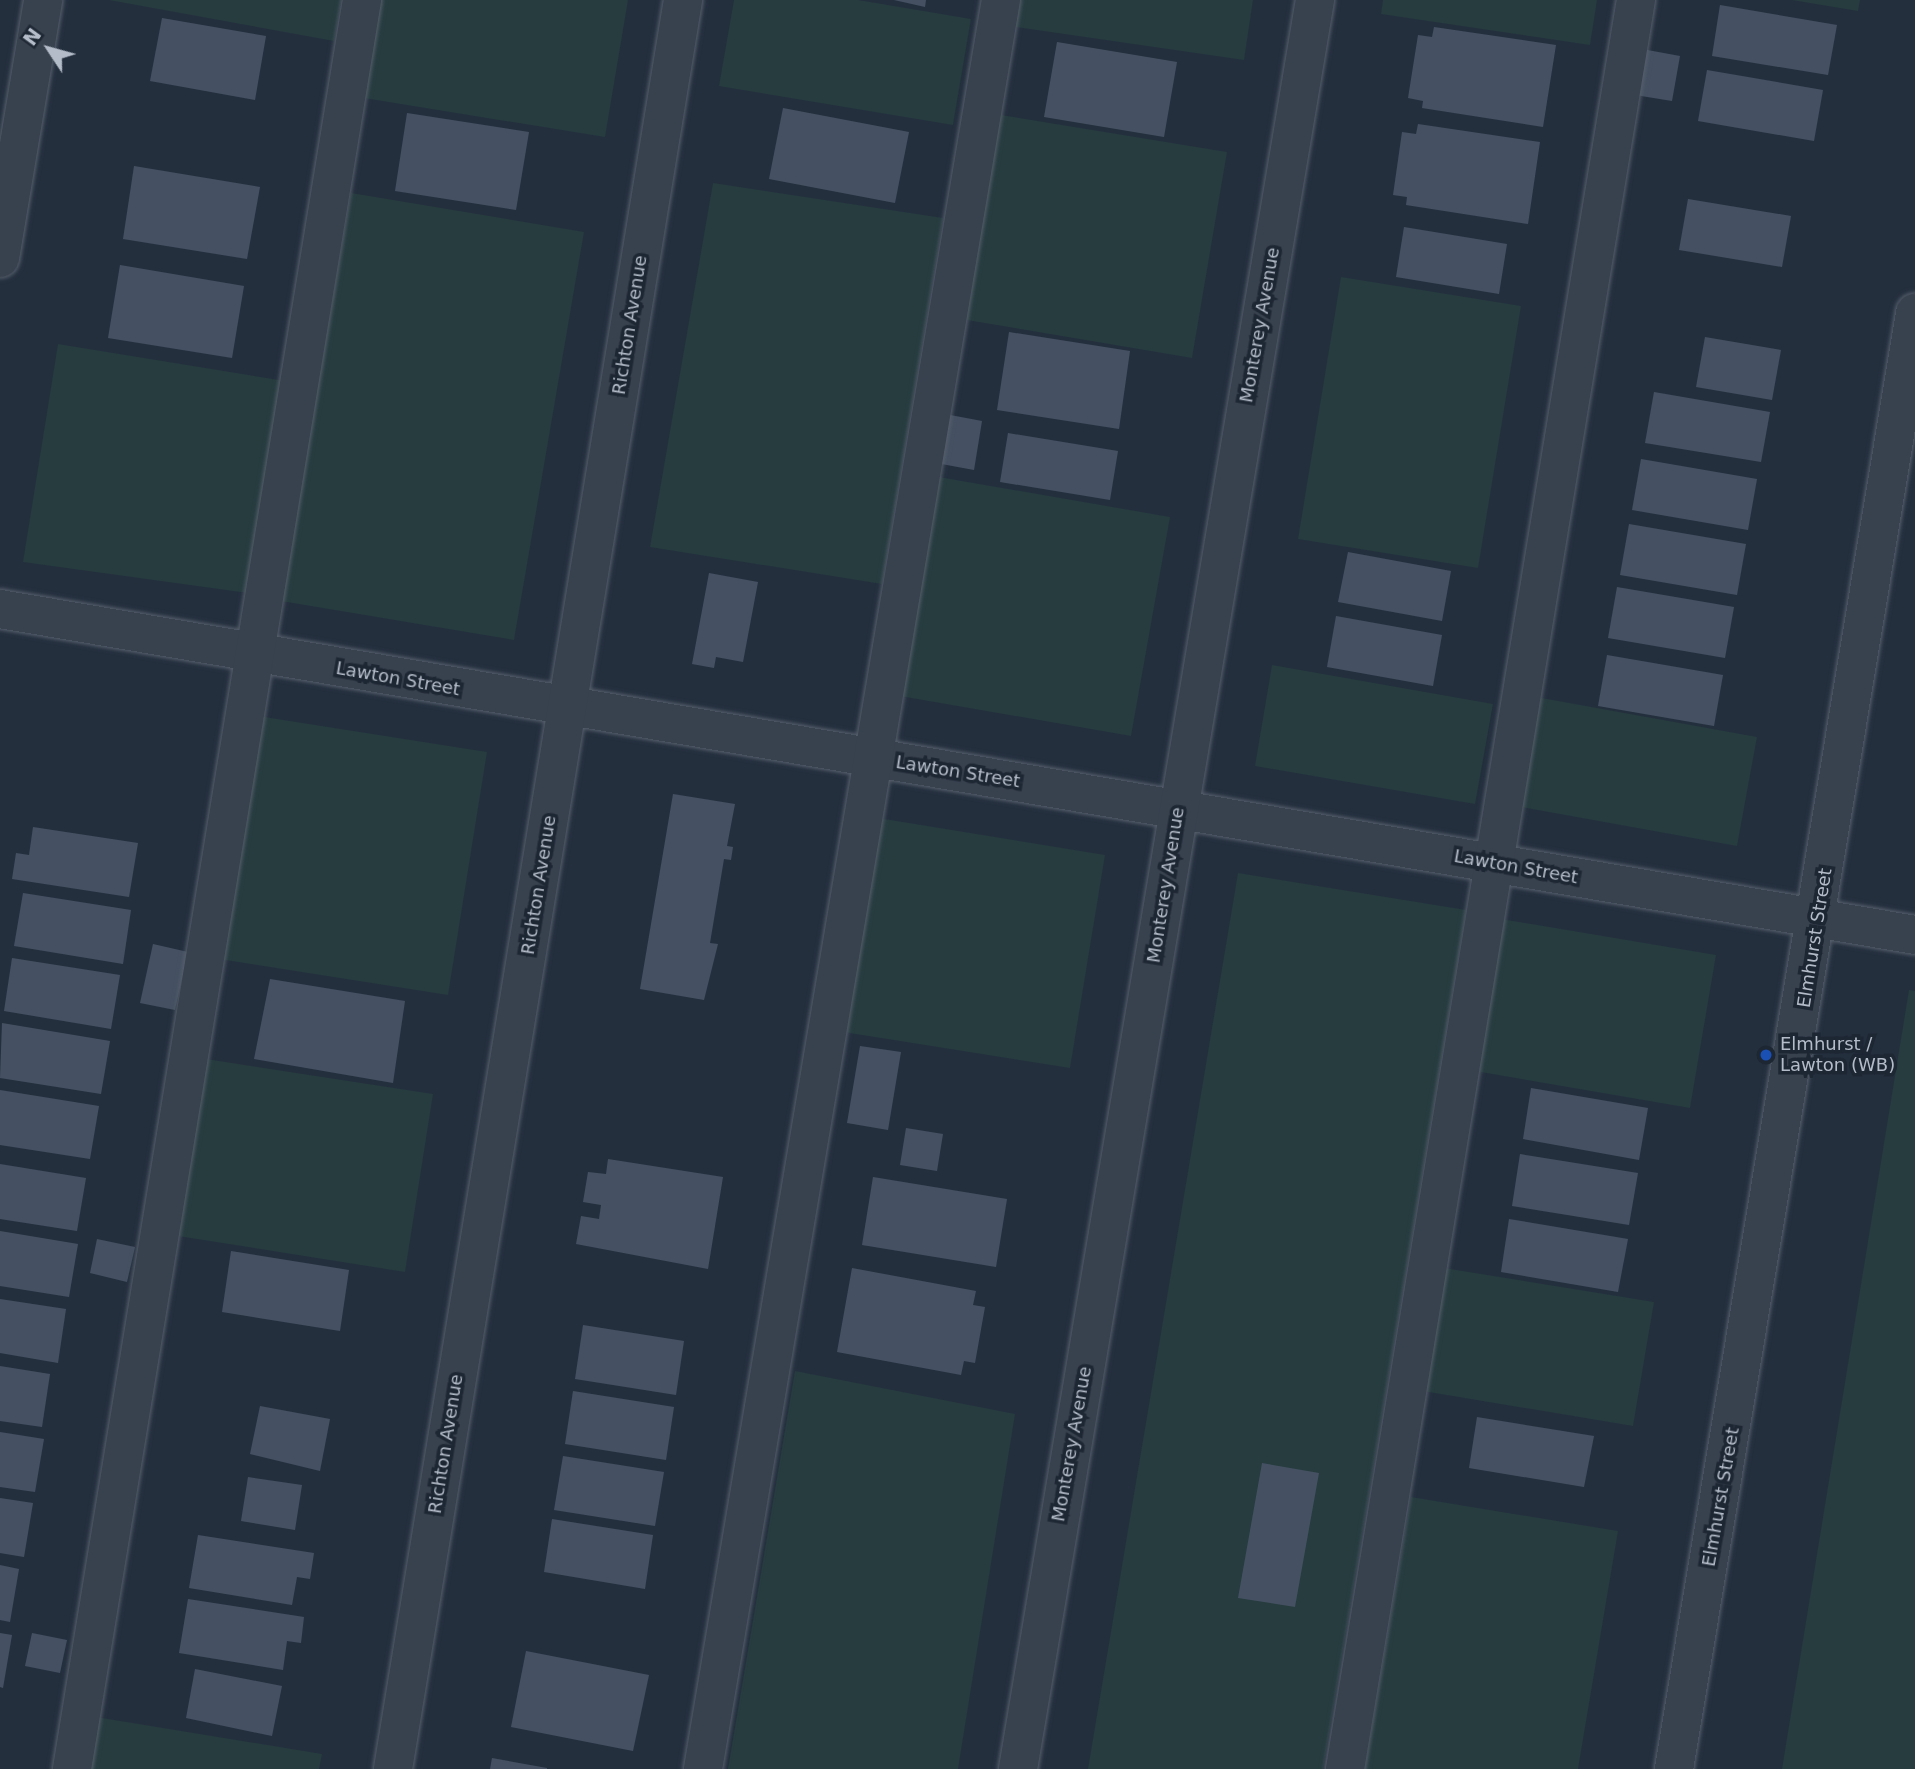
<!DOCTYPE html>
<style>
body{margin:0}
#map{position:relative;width:1915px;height:1769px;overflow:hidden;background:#242f3e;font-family:"DejaVu Sans",sans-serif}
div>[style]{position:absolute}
.green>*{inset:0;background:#263c3f}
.building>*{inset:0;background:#455162}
.roads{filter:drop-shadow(0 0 2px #565f6c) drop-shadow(0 0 2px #565f6c)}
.minor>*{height:38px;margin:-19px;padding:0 19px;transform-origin:19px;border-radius:19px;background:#38414e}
.dots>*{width:19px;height:19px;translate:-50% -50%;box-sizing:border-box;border:4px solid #1d2633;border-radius:50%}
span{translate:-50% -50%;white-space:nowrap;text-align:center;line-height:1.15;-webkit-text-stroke:7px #1d2633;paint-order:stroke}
.street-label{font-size:18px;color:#b4bcc9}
.poi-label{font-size:18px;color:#b4bcc9}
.left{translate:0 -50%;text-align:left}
.north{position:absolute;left:14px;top:14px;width:70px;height:70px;-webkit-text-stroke:5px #1d2633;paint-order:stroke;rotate:306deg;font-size:19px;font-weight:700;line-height:28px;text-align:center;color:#b4bcc9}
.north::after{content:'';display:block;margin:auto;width:24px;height:32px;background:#b4bcc9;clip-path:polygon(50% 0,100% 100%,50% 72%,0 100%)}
</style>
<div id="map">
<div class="green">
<i style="clip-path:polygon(109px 0,341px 0,334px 41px)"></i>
<i style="clip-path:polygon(380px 0,628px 0,605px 137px,364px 98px)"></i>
<i style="clip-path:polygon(734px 0,858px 0,971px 19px,953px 125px,719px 86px)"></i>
<i style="clip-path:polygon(1013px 0,1253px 0,1244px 60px,1009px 26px)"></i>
<i style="clip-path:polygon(1383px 0,1597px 0,1590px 45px,1381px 14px)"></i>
<i style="clip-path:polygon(1792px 0,1860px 0,1858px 11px)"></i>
<i style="clip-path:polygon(995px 114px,1227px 152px,1192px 358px,961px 319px)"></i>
<i style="clip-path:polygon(713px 183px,943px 218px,882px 584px,650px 547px)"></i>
<i style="clip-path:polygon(351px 193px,584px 232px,514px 640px,281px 601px)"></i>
<i style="clip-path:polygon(1341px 277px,1521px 306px,1478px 568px,1298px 539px)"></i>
<i style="clip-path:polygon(58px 344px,285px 381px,248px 593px,23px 562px)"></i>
<i style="clip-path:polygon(939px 477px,1170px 517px,1131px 736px,900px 696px)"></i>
<i style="clip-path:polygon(1272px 665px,1493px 704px,1475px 804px,1255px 766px)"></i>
<i style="clip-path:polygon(1536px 697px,1757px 737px,1737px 846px,1516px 806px)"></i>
<i style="clip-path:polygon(258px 716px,487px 752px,448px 995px,219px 959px)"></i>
<i style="clip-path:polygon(872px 817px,1105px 855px,1070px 1068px,837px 1031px)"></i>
<i style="clip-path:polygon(1238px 873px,1466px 910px,1323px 1769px,1088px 1769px)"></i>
<i style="clip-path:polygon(1501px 919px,1716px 955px,1690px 1108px,1475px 1071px)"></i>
<i style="clip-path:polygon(1909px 990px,1915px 991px,1915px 1769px,1782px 1769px)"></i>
<i style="clip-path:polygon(206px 1059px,433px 1094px,405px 1272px,178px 1236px)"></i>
<i style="clip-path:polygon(1444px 1268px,1654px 1302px,1633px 1426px,1423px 1391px)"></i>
<i style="clip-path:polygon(795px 1371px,1015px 1414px,958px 1769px,728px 1769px)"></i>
<i style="clip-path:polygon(1411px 1497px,1618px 1531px,1578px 1769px,1365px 1769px)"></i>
<i style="clip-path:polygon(96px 1717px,322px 1754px,319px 1769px,87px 1769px)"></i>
</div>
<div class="building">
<i style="clip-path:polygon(894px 0,926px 0,925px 7px)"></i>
<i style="clip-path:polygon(1720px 5px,1837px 25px,1828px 75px,1712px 56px)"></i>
<i style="clip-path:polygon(162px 18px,266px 36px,255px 100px,150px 81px)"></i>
<i style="clip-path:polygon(1434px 27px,1556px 45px,1543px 127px,1422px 108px,1423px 101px,1408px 98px,1418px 35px,1432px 37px)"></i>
<i style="clip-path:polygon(1057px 42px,1177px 62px,1164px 137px,1044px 117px)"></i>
<i style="clip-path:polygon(1642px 49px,1680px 56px,1672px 101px,1635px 95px)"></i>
<i style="clip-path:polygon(1707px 70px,1823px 90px,1814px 141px,1698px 121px)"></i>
<i style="clip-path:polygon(783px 108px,909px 132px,895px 203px,769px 179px)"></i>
<i style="clip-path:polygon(407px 113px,529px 132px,516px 210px,395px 191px)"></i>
<i style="clip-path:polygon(1418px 124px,1540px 142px,1528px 224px,1406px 205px,1407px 197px,1393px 195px,1402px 132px,1416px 134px)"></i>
<i style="clip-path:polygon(134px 166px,260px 187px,247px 259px,123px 239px)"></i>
<i style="clip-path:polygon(1688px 199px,1791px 216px,1782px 267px,1679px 250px)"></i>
<i style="clip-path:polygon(1404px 227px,1507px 244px,1499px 294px,1396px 277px)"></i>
<i style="clip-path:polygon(120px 265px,244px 286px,232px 358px,108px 338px)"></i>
<i style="clip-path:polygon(1009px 332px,1130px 351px,1119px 429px,997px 410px)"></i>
<i style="clip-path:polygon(1705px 337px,1781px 350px,1772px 400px,1696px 387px)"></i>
<i style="clip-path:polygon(1654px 392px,1770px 412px,1761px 462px,1645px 443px)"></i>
<i style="clip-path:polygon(945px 414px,982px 421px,974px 470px,936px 463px)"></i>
<i style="clip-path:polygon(1008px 433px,1118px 451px,1110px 500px,1000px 482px)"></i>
<i style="clip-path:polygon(1641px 459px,1757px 479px,1748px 530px,1632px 510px)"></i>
<i style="clip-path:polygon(1629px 524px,1746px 544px,1737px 595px,1620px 575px)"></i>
<i style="clip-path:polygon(1348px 552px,1451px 571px,1442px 621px,1338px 602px)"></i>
<i style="clip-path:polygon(709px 573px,758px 582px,743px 662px,716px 657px,714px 668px,692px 664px)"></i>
<i style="clip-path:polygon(1617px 587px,1734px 607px,1725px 658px,1608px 638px)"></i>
<i style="clip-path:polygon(1336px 616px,1442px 635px,1433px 686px,1327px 667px)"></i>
<i style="clip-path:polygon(1607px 655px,1723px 675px,1714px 726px,1598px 706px)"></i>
<i style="clip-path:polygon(673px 794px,735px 804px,727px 846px,733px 847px,731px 860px,724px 859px,710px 943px,718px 944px,704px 1000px,640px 989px)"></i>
<i style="clip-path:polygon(33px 827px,138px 843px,129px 897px,12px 879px,16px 853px,29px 855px)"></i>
<i style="clip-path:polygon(23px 893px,131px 910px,123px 964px,14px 946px)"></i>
<i style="clip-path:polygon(153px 944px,188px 952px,175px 1010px,140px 1003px)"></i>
<i style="clip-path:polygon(12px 958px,120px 975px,111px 1029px,4px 1011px)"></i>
<i style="clip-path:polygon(270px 979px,405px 1001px,393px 1083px,254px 1059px)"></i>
<i style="clip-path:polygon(2px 1023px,110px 1041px,101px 1094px,0 1078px)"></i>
<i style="clip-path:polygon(860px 1046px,901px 1052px,888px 1130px,847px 1123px)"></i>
<i style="clip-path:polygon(1531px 1088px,1648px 1108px,1639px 1160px,1523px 1139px)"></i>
<i style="clip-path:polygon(0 1090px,99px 1106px,90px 1159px,0 1145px)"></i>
<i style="clip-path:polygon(906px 1128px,943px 1134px,937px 1171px,900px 1165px)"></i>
<i style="clip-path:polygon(1520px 1154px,1638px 1173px,1629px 1225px,1512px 1206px)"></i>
<i style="clip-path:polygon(608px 1159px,723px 1177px,708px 1269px,576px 1244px,581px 1216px,599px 1219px,601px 1205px,583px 1202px,588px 1172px,606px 1174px)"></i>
<i style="clip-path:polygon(0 1164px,86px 1178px,77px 1231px,0 1219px)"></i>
<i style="clip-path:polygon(873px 1177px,1007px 1199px,996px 1267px,862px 1245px)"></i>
<i style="clip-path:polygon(1509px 1219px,1628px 1239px,1618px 1292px,1501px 1272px)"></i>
<i style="clip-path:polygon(0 1231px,78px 1244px,69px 1297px,0 1286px)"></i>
<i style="clip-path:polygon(97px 1239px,135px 1247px,127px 1282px,90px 1273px)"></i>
<i style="clip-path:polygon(231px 1251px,349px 1270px,340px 1331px,222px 1312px)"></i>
<i style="clip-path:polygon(852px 1268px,976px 1291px,973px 1305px,985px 1307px,975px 1363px,964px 1361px,961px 1375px,837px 1352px)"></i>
<i style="clip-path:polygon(0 1299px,66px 1309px,58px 1363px,0 1353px)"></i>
<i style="clip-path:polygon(583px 1325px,684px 1341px,676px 1395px,575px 1379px)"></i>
<i style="clip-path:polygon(0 1366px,50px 1374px,42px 1427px,0 1421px)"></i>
<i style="clip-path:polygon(573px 1391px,674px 1407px,666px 1460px,565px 1444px)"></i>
<i style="clip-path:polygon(260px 1406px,330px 1419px,320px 1471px,250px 1454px)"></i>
<i style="clip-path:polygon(1477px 1417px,1594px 1436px,1584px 1487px,1469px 1468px)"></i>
<i style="clip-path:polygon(0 1432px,44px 1439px,35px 1492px,0 1487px)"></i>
<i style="clip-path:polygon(563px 1456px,664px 1472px,655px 1526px,554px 1510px)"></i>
<i style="clip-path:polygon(1262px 1463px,1319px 1473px,1295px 1607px,1238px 1598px)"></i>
<i style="clip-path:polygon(248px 1477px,302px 1485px,295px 1530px,241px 1521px)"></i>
<i style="clip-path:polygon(0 1498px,33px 1503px,24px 1557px,0 1553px)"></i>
<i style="clip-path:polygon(552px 1519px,653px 1535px,645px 1589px,544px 1572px)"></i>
<i style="clip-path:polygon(198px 1535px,314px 1553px,310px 1579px,297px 1577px,292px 1605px,189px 1588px)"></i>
<i style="clip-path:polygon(0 1565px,19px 1569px,10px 1622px,0 1620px)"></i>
<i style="clip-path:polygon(188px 1599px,304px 1617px,301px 1643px,287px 1641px,283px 1670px,179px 1653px)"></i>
<i style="clip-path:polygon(0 1633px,12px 1635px,3px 1688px,0 1687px)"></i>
<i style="clip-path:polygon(32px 1633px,67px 1640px,60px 1673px,25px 1666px)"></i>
<i style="clip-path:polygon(526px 1651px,649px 1675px,633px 1751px,511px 1727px)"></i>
<i style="clip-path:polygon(195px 1669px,282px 1686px,272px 1736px,186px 1718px)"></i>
<i style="clip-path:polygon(492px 1758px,547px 1768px,547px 1769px,490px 1769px)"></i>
</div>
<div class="roads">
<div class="minor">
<i style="left:0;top:258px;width:262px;rotate:-80.5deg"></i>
<i style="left:0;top:609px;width:1943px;rotate:9.66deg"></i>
<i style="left:72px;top:1769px;width:1793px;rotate:-80.69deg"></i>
<i style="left:393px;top:1769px;width:1793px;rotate:-80.69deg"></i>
<i style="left:703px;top:1769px;width:1794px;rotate:-80.44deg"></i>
<i style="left:1018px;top:1769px;width:1794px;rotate:-80.47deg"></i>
<i style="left:1345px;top:1769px;width:1793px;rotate:-80.66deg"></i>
<i style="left:1674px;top:1769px;width:1476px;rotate:-80.6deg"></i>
</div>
</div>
<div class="dots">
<i style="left:1766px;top:1055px;background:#1a4fb4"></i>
</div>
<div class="street-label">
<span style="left:630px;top:325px;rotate:-81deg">Richton Avenue</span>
<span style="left:1260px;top:325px;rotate:-80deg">Monterey Avenue</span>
<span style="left:398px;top:679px;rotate:10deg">Lawton Street</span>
<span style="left:958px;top:772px;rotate:9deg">Lawton Street</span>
<span style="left:1516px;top:867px;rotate:10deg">Lawton Street</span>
<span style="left:539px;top:885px;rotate:-81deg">Richton Avenue</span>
<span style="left:1166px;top:885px;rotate:-81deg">Monterey Avenue</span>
<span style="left:1815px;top:938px;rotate:-81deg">Elmhurst Street</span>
<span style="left:446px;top:1444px;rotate:-81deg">Richton Avenue</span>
<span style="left:1072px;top:1444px;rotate:-80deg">Monterey Avenue</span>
<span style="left:1721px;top:1497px;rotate:-80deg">Elmhurst Street</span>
</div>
<div class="poi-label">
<span class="left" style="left:1780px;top:1055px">Elmhurst /<br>Lawton (WB)</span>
</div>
<div class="north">N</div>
</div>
